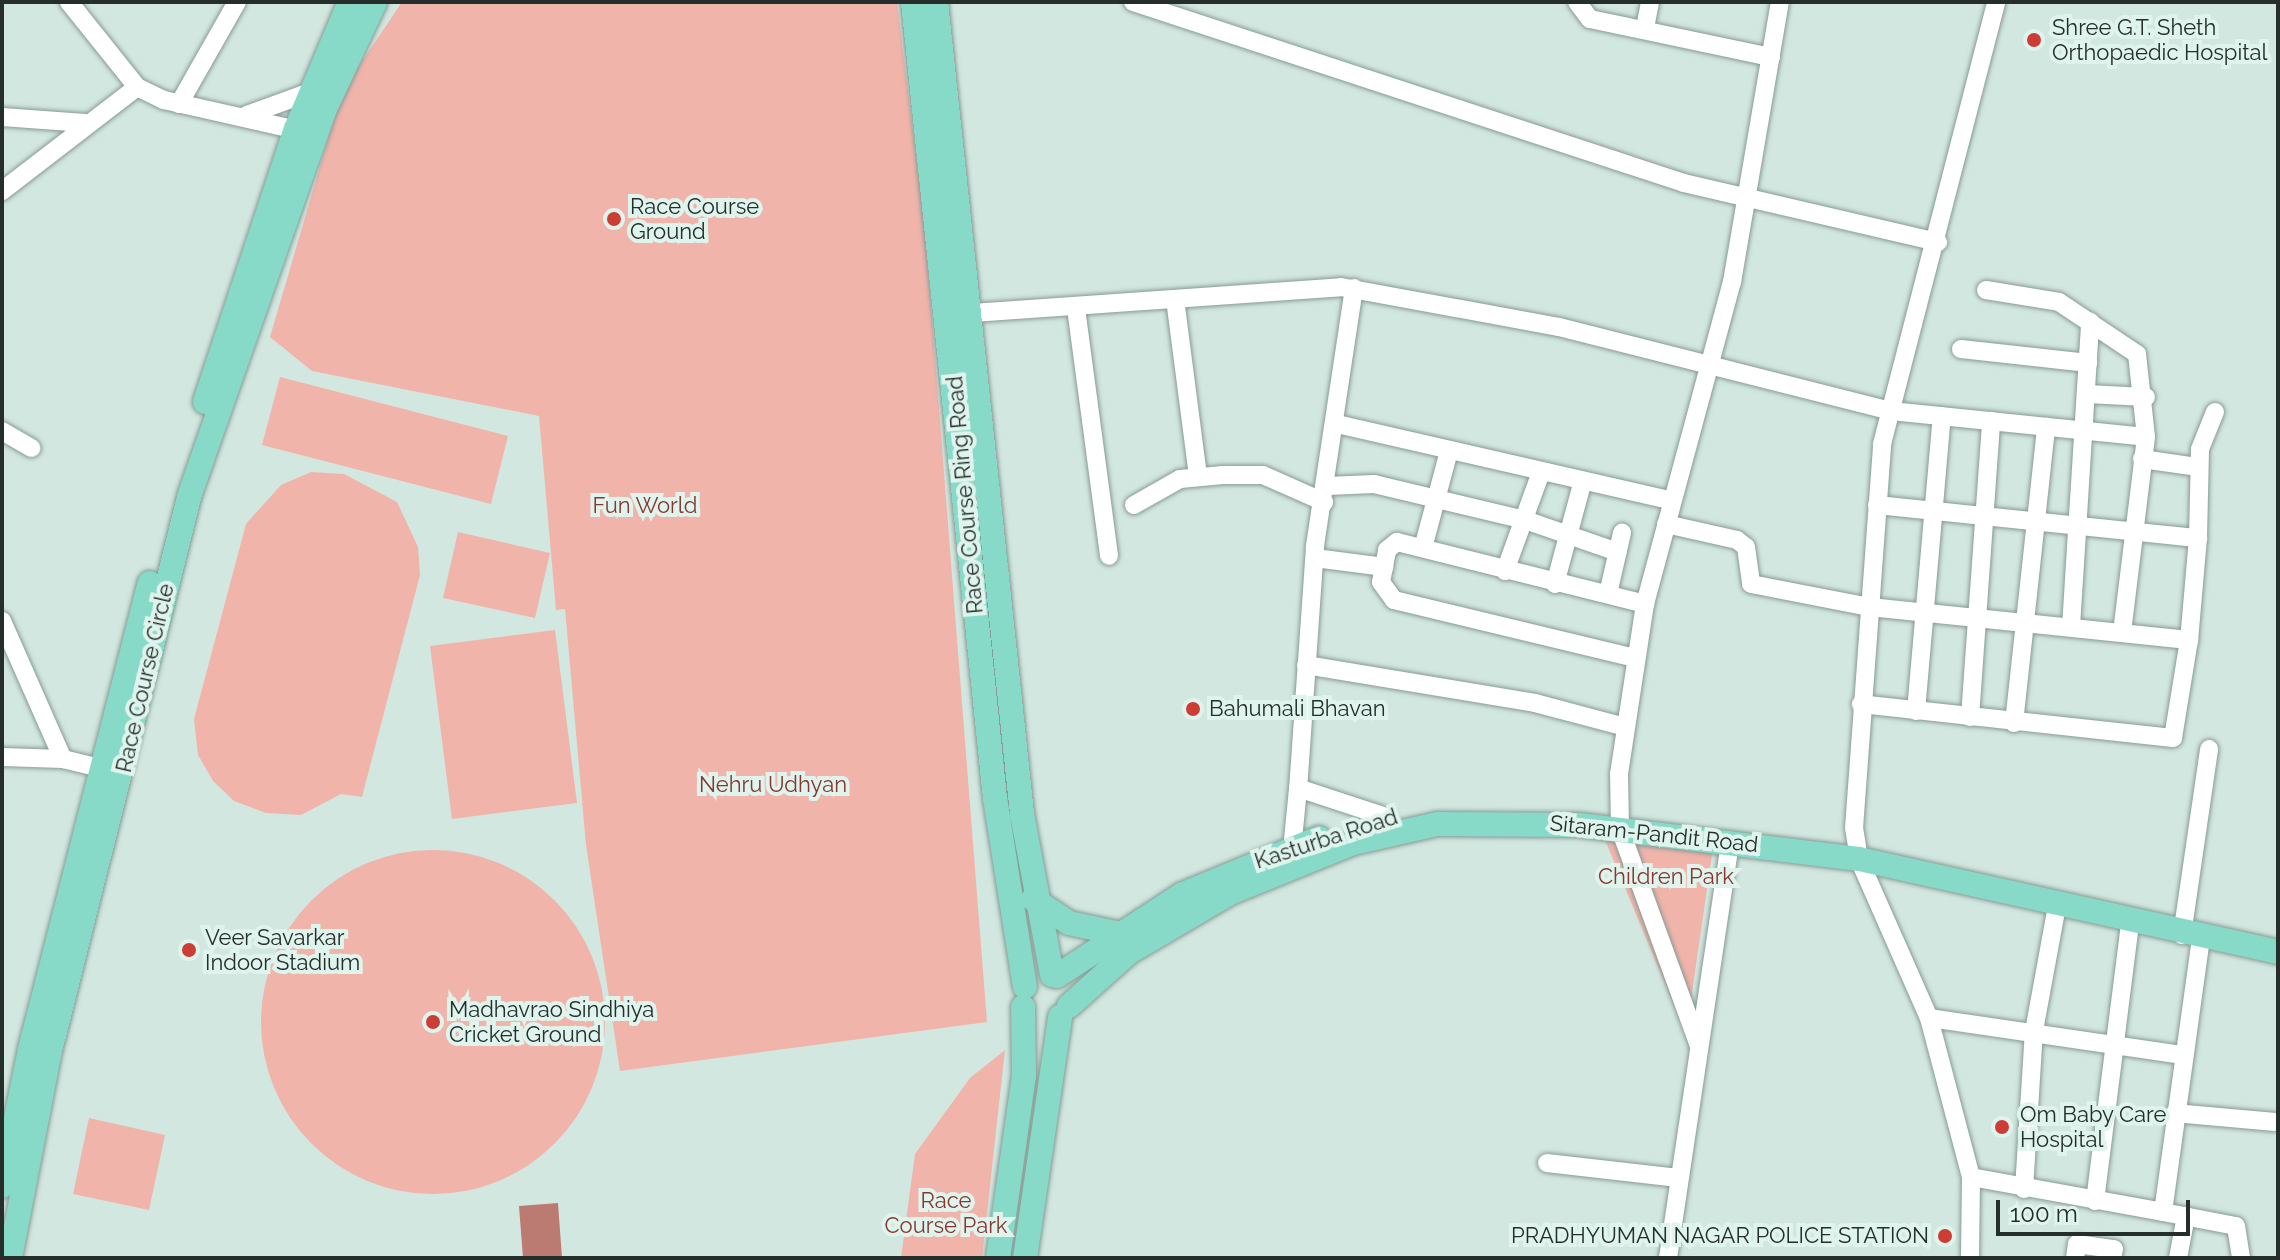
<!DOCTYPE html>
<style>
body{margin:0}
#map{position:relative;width:2280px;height:1260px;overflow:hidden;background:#d2e7e0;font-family:Raleway,sans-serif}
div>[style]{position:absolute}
.green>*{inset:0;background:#f1b4ab}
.round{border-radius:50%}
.water>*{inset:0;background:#bb7b72}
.roads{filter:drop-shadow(0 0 2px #889b95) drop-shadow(0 0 2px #889b95)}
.minor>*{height:18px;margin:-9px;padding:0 9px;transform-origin:9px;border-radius:9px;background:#fff}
.major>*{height:24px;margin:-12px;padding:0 12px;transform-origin:12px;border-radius:12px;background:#87dac8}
.dots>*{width:22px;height:22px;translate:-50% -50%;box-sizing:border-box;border:4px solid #dff4ed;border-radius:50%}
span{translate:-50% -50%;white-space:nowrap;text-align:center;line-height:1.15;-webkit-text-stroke:8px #dff4ed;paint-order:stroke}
.poi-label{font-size:22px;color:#262e2c}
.left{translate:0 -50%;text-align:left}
.right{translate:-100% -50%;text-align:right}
.street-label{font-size:22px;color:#262e2c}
.park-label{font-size:22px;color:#87372f}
.frame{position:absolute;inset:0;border:4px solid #262e2c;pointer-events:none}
.scale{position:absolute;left:1996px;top:1200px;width:194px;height:36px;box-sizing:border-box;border:4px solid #262e2c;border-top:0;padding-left:10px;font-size:24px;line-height:28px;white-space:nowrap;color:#262e2c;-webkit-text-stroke:6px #dff4ed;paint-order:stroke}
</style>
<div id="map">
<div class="green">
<i style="clip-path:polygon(402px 2px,897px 2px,925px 230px,987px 1022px,620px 1071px,586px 845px,565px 609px,556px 610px,539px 416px,312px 371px,270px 337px,342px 91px)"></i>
<i style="clip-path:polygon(280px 377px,508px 436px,491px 504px,262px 445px)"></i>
<i style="clip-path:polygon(311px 472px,344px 474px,397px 502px,418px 547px,420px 575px,362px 797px,341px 794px,301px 815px,266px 813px,234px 801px,213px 781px,198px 755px,194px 719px,246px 524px,281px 485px)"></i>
<i style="clip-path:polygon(458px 532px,550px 553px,535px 618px,443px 598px)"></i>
<i style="clip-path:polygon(555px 630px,577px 803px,452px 819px,430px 646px)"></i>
<i style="clip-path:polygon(1600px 828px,1714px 841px,1686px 1034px)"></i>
<i class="round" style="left:261px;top:850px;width:344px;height:344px"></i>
<i style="clip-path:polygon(1005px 1050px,982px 1258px,901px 1258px,915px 1154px,970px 1078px)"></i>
<i style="clip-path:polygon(89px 1118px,165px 1135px,149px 1210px,73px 1194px)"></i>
</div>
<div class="water">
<i style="clip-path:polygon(558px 1203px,562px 1258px,523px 1258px,519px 1206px)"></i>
</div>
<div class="roads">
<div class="minor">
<i style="left:69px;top:2px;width:109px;rotate:51.3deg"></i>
<i style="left:137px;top:87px;width:30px;rotate:26deg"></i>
<i style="left:164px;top:100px;width:146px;rotate:12.7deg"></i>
<i style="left:1133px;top:2px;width:580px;rotate:18.19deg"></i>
<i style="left:1684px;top:183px;width:261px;rotate:13.1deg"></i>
<i style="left:1577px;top:2px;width:21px;rotate:53deg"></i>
<i style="left:1590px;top:19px;width:185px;rotate:11.9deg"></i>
<i style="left:1645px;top:28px;width:26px;rotate:-79deg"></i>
<i style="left:179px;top:104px;width:117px;rotate:-60.4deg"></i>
<i style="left:247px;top:115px;width:79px;rotate:-20deg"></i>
<i style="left:2px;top:117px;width:83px;rotate:4.1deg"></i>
<i style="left:2px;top:191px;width:170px;rotate:-37.6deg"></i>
<i style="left:1354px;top:288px;width:262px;rotate:98.6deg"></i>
<i style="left:1315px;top:547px;width:242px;rotate:94deg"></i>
<i style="left:1298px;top:788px;width:93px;rotate:18.2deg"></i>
<i style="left:1986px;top:290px;width:74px;rotate:9.3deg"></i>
<i style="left:2059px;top:302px;width:94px;rotate:33.7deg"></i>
<i style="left:2137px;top:354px;width:83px;rotate:83.8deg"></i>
<i style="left:2146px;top:437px;width:196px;rotate:97deg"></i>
<i style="left:1175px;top:299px;width:179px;rotate:82.6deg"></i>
<i style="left:1076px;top:308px;width:250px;rotate:82.4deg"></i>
<i style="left:958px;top:314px;width:384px;rotate:-4deg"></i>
<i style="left:1341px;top:287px;width:222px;rotate:10.4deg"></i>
<i style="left:1559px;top:327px;width:342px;rotate:14.2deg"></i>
<i style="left:1891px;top:411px;width:256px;rotate:5.8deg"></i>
<i style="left:1961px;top:349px;width:128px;rotate:6.3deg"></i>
<i style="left:2087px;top:394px;width:59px;rotate:2.9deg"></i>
<i style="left:1337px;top:424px;width:344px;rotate:12.9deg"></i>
<i style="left:2px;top:431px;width:34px;rotate:30deg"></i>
<i style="left:2142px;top:459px;width:57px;rotate:8.1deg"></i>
<i style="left:1327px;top:486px;width:47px;rotate:-2.4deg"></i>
<i style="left:1374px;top:484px;width:155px;rotate:13.4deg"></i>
<i style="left:1525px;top:520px;width:98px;rotate:19deg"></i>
<i style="left:1134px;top:505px;width:53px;rotate:-29.5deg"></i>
<i style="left:1180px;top:479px;width:43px;rotate:-5.3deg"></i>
<i style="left:1223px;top:475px;width:40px"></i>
<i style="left:1263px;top:475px;width:67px;rotate:23.9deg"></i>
<i style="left:1877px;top:505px;width:323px;rotate:5.9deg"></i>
<i style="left:2198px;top:538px;width:102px;rotate:95deg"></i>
<i style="left:1666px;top:524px;width:73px;rotate:12.7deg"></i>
<i style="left:1737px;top:540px;width:11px;rotate:38deg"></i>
<i style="left:1746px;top:547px;width:37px;rotate:82deg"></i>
<i style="left:1751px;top:584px;width:120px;rotate:11deg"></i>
<i style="left:1869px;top:607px;width:322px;rotate:5.9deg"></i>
<i style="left:2189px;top:640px;width:99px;rotate:99.3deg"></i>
<i style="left:2173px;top:738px;width:314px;rotate:-173.8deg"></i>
<i style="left:2198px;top:538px;width:89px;rotate:-88.7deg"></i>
<i style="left:2200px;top:449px;width:40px;rotate:-68deg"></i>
<i style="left:1423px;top:548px;width:100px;rotate:-75deg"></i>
<i style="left:1315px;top:558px;width:70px;rotate:7.4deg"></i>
<i style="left:1505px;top:571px;width:105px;rotate:-70deg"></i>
<i style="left:1555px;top:584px;width:104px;rotate:-74.9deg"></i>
<i style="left:1608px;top:594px;width:63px;rotate:-77.1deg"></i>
<i style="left:2px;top:621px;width:151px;rotate:66.2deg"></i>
<i style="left:63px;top:759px;width:51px;rotate:13.5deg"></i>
<i style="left:2071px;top:627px;width:306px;rotate:-86.4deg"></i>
<i style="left:1635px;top:658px;width:248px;rotate:-166.5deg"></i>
<i style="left:1394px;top:600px;width:22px;rotate:-126deg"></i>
<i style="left:1381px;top:582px;width:33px;rotate:-79deg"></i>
<i style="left:1387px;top:550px;width:13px;rotate:-39deg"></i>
<i style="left:1397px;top:542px;width:256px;rotate:14deg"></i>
<i style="left:1306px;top:665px;width:232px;rotate:9.4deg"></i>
<i style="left:1535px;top:703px;width:93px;rotate:14.9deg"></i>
<i style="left:1916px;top:711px;width:296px;rotate:-85deg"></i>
<i style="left:1970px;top:717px;width:297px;rotate:-85.9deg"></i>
<i style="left:2014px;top:723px;width:298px;rotate:-83.8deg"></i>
<i style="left:2px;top:757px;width:61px;rotate:1.9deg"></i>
<i style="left:1291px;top:860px;width:72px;rotate:-84.4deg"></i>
<i style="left:2182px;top:935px;width:188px;rotate:-81.7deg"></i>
<i style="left:1929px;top:1018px;width:258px;rotate:8.3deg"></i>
<i style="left:1699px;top:1046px;width:231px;rotate:-110deg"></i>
<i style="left:1620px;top:829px;width:55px;rotate:-91deg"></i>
<i style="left:1619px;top:774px;width:172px;rotate:-81.3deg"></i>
<i style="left:1645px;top:604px;width:334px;rotate:-74.9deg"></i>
<i style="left:1732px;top:282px;width:284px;rotate:-80.3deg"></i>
<i style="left:2175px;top:1113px;width:100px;rotate:5.1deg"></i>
<i style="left:1547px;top:1163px;width:132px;rotate:6.5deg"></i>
<i style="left:1971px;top:1177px;width:195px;rotate:10.3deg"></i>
<i style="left:2163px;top:1212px;width:276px;rotate:-82.1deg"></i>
<i style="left:2024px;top:1189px;width:158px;rotate:-86.4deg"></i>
<i style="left:2034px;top:1031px;width:127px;rotate:-79.6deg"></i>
<i style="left:2095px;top:1201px;width:280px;rotate:-82.8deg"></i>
<i style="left:2163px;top:1212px;width:74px;rotate:10.9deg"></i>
<i style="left:2236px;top:1226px;width:32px;rotate:81deg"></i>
<i style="left:1668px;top:1258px;width:422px;rotate:-81.5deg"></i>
<i style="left:1970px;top:1258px;width:81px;rotate:-89.3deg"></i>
<i style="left:1971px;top:1177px;width:164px;rotate:-104.8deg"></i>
<i style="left:1929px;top:1018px;width:174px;rotate:-113.8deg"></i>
<i style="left:1859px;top:859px;width:31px;rotate:-99deg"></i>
<i style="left:1854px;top:828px;width:385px;rotate:-85.8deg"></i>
<i style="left:1882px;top:444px;width:456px;rotate:-75.5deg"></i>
<i style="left:2075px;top:1258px;width:14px;rotate:-82deg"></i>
<i style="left:2077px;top:1244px;width:37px;rotate:8deg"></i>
<i style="left:2114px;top:1249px;width:9px;rotate:103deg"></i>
<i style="left:2178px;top:1258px;width:43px;rotate:-79.2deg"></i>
</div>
<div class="major">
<i style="left:913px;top:2px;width:800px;rotate:84.12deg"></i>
<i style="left:995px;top:798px;width:191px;rotate:81deg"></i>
<i style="left:936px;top:2px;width:817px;rotate:83.95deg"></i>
<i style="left:1022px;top:814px;width:164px;rotate:79.4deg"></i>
<i style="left:205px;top:402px;width:288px;rotate:-71.6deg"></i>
<i style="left:296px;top:129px;width:138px;rotate:-67deg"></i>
<i style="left:1033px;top:899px;width:43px;rotate:33.7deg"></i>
<i style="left:1069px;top:923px;width:48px;rotate:12deg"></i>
<i style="left:1057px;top:976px;width:150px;rotate:-33.1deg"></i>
<i style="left:1183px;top:894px;width:147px;rotate:-22.4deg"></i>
<i style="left:1069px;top:1006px;width:79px;rotate:-41.9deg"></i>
<i style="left:1128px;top:953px;width:121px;rotate:-30.4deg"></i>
<i style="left:1232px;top:892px;width:131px;rotate:-22deg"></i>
<i style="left:1353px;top:843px;width:86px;rotate:-12.7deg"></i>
<i style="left:1437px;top:824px;width:142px;rotate:0.4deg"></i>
<i style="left:1579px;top:825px;width:282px;rotate:6.9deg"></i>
<i style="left:1859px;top:859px;width:429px;rotate:12.5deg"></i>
<i style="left:2px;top:1186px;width:140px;rotate:-78.4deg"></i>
<i style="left:30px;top:1049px;width:481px;rotate:-75.6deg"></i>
<i style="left:10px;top:1258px;width:211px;rotate:-79.1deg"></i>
<i style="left:50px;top:1051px;width:574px;rotate:-75.89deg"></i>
<i style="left:190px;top:494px;width:406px;rotate:-70.7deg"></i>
<i style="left:324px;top:111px;width:120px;rotate:-64.9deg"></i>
<i style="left:998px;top:1258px;width:184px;rotate:-81.9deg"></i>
<i style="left:1024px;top:1076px;width:69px;rotate:-90.8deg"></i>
<i style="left:1025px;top:1258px;width:244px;rotate:-81.7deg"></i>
</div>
</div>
<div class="dots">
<i style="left:2034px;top:40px;background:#cb3d35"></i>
<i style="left:614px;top:219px;background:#cb3d35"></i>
<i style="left:1193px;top:709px;background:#cb3d35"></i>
<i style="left:189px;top:950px;background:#cb3d35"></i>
<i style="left:433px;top:1022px;background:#cb3d35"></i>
<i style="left:2002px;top:1127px;background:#cb3d35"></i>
<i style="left:1945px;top:1236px;background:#cb3d35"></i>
</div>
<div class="poi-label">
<span class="left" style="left:2052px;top:40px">Shree G.T. Sheth<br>Orthopaedic Hospital</span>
<span class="left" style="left:630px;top:219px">Race Course<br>Ground</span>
<span class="left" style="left:1209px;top:709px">Bahumali Bhavan</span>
<span class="left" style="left:205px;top:950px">Veer Savarkar<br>Indoor Stadium</span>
<span class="left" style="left:449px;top:1022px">Madhavrao Sindhiya<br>Cricket Ground</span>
<span class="left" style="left:2020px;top:1127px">Om Baby Care<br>Hospital</span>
<span class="right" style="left:1929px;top:1236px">PRADHYUMAN NAGAR POLICE STATION</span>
</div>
<div class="street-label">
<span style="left:965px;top:495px;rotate:-95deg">Race Course Ring Road</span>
<span style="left:145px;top:678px;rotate:-77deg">Race Course Circle</span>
<span style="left:1654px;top:834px;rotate:6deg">Sitaram-Pandit Road</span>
<span style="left:1326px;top:839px;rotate:-18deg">Kasturba Road</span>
</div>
<div class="park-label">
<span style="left:645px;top:506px">Fun World</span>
<span style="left:773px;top:785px">Nehru Udhyan</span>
<span style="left:1666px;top:877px">Children Park</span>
<span style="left:946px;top:1213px">Race<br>Course Park</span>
</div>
<div class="frame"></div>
<div class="scale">100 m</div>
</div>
